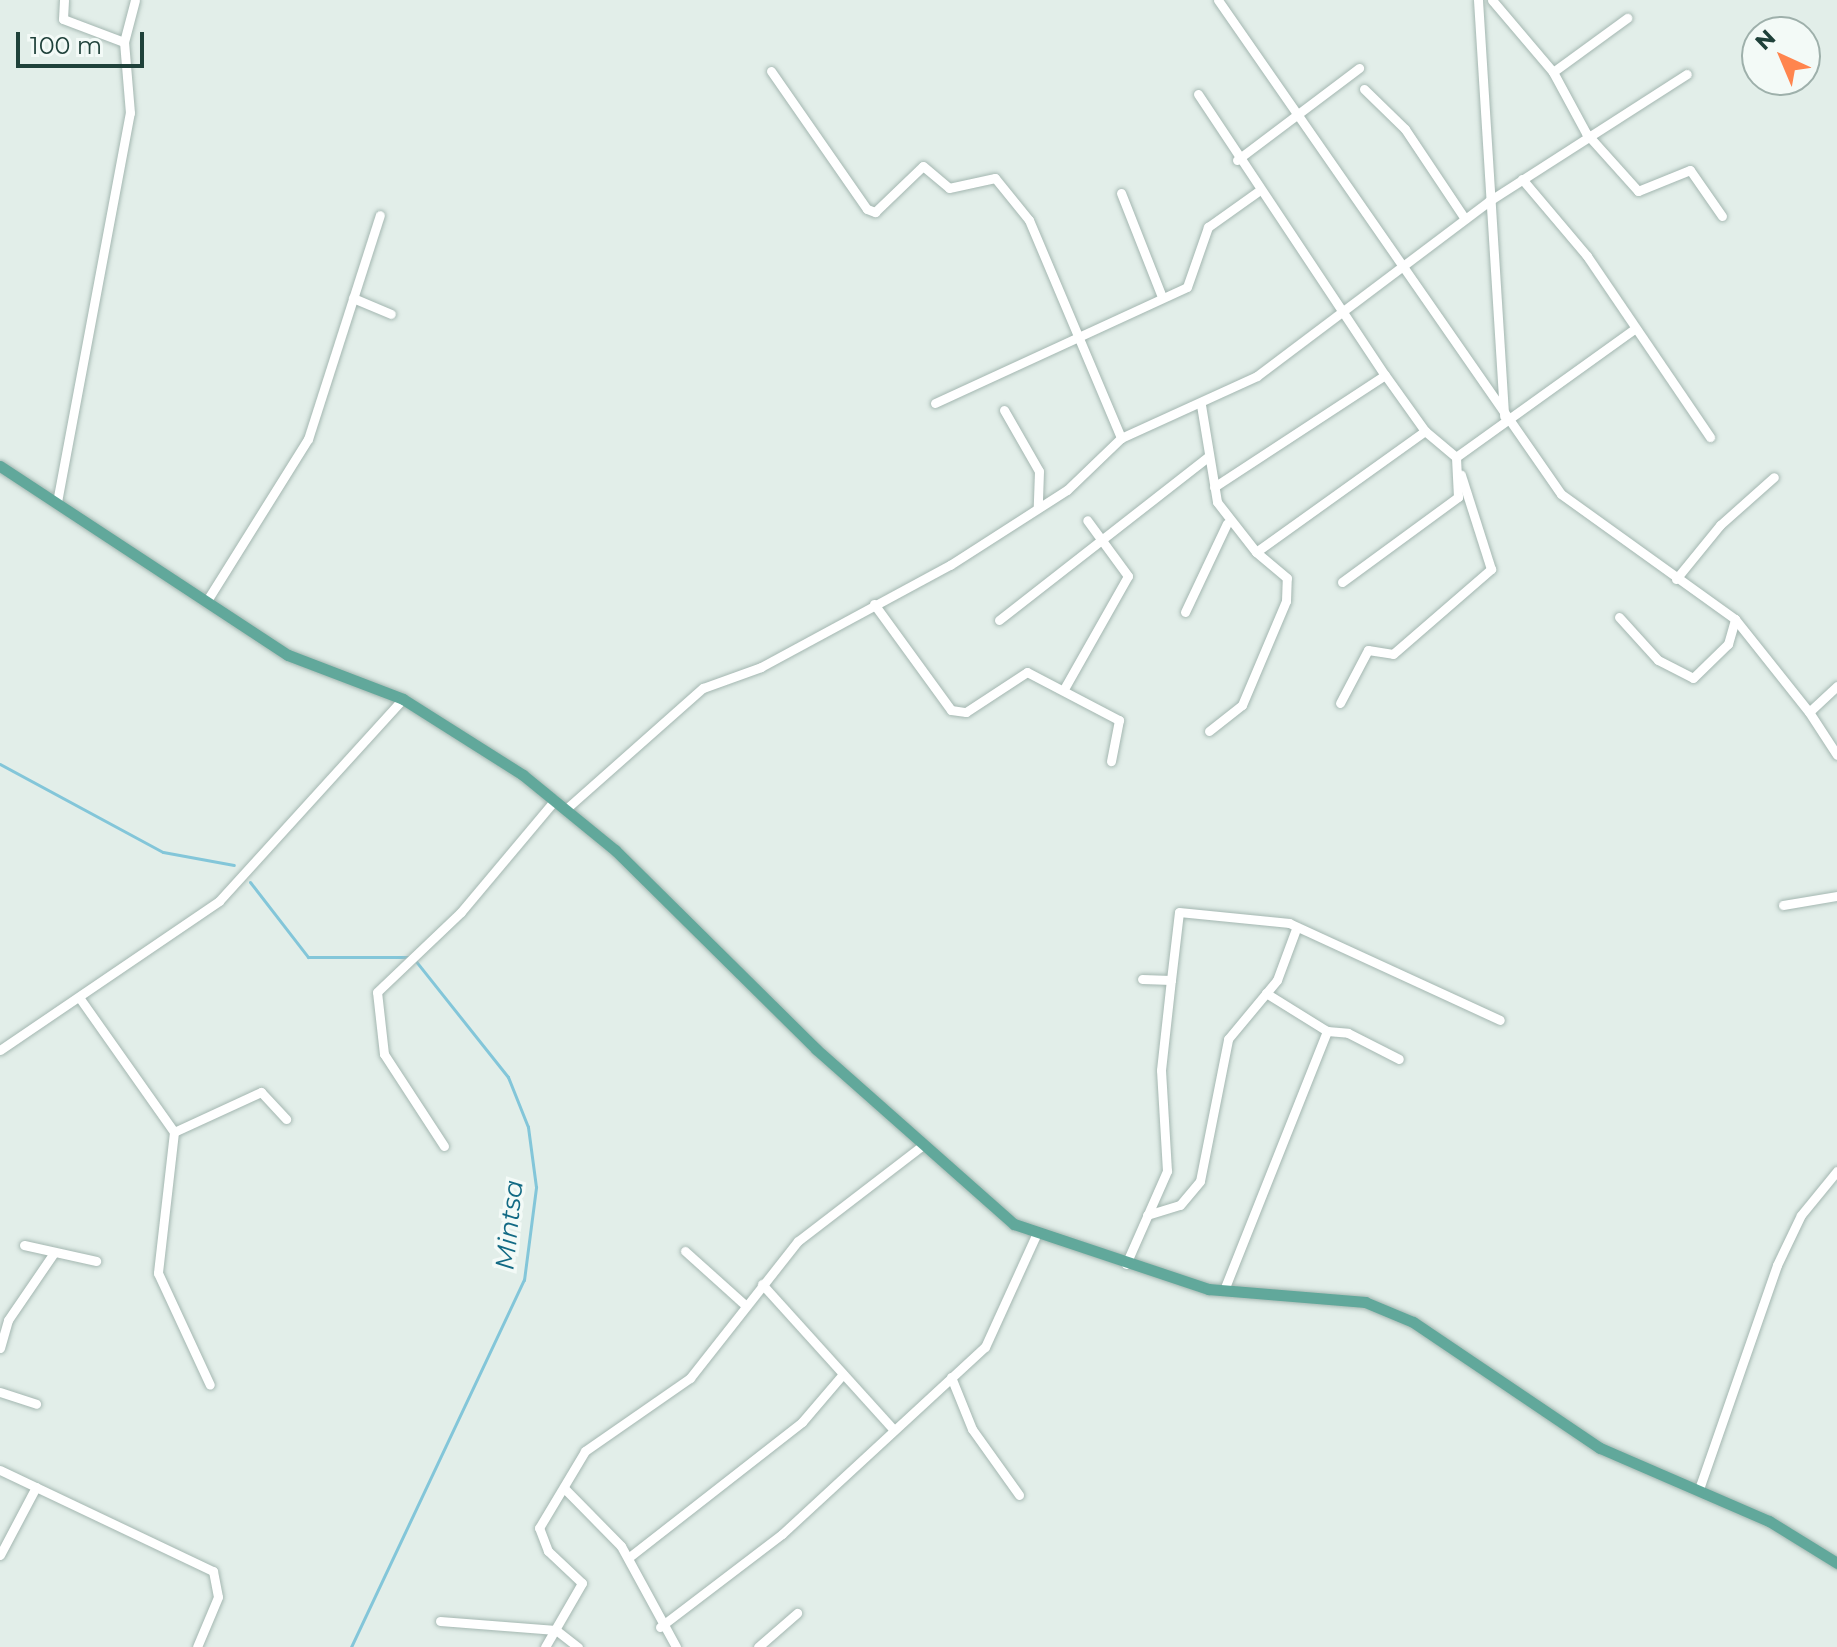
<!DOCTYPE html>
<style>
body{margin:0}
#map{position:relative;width:1837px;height:1647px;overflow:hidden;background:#e2eee9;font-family:Montserrat,sans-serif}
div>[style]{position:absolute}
.stream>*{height:3px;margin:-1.5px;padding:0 1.5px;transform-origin:1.5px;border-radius:1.5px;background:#83c6d9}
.roads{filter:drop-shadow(0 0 2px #a4b7b1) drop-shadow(0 0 2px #a4b7b1)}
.minor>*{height:9px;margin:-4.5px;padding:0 4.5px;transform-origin:4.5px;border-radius:4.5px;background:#fff}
.major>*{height:11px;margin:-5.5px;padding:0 5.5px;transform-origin:5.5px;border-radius:5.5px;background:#61a89b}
span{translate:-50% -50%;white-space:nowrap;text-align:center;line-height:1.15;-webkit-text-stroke:7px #f3faf7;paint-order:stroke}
.water-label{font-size:26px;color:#126a84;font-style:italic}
.north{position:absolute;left:1741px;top:16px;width:80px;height:80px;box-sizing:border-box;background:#f3faf7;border:2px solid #9eb0ab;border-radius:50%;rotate:316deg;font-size:22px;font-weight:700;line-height:32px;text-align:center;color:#1f413a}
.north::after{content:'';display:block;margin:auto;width:28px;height:36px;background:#ff854e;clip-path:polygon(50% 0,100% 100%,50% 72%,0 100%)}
.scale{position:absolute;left:16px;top:32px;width:128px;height:36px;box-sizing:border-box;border:4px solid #1f413a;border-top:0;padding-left:10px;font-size:24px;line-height:28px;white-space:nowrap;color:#1f413a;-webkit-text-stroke:6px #f3faf7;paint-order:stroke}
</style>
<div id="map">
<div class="stream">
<i style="left:0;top:764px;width:185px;rotate:28.4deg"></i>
<i style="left:163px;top:852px;width:72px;rotate:10.4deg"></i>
<i style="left:250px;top:882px;width:95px;rotate:52.3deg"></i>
<i style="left:308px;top:957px;width:101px"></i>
<i style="left:351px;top:1647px;width:406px;rotate:-64.8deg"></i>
<i style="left:524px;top:1280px;width:94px;rotate:-82.6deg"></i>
<i style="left:536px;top:1187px;width:61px;rotate:-97.6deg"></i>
<i style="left:528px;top:1127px;width:54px;rotate:-111.8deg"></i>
<i style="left:508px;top:1077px;width:149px;rotate:-128.5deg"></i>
</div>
<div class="roads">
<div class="minor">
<i style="left:64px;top:0;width:19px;rotate:93deg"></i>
<i style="left:63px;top:19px;width:65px;rotate:20.7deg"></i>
<i style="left:1218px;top:0;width:601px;rotate:55.23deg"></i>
<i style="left:1561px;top:494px;width:214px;rotate:35.7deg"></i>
<i style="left:1735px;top:619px;width:119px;rotate:51.5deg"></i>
<i style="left:1478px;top:0;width:417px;rotate:86.4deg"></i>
<i style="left:1492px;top:0;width:94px;rotate:49.7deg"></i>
<i style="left:1553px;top:72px;width:69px;rotate:61.6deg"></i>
<i style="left:1586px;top:133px;width:78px;rotate:48.1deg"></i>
<i style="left:1638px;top:191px;width:56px;rotate:-22deg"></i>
<i style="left:1690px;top:170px;width:56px;rotate:55.2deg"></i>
<i style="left:771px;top:71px;width:168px;rotate:55.2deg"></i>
<i style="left:867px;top:209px;width:9px;rotate:21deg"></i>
<i style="left:875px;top:212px;width:66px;rotate:-43.8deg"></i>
<i style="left:923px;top:166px;width:34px;rotate:40deg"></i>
<i style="left:949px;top:188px;width:47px;rotate:-12.3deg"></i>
<i style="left:995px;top:178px;width:54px;rotate:51deg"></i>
<i style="left:1029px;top:220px;width:237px;rotate:67.1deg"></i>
<i style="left:1553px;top:72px;width:92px;rotate:-36.1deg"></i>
<i style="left:1364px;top:89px;width:57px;rotate:44.3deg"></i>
<i style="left:1405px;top:129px;width:108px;rotate:56.3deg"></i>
<i style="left:1198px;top:94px;width:338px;rotate:56.4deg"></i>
<i style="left:1385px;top:375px;width:69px;rotate:54.5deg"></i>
<i style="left:1425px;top:431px;width:40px;rotate:40deg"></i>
<i style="left:1456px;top:457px;width:218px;rotate:-35.7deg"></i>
<i style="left:1237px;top:160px;width:153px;rotate:-37deg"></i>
<i style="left:1522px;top:179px;width:101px;rotate:49.8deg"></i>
<i style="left:1587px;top:256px;width:219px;rotate:55.8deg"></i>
<i style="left:1121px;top:193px;width:112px;rotate:68.5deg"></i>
<i style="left:353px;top:298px;width:41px;rotate:22.8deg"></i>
<i style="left:935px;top:403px;width:277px;rotate:-24.7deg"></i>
<i style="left:1187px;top:287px;width:64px;rotate:-70.7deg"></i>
<i style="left:1208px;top:227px;width:60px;rotate:-35.5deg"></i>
<i style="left:1201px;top:405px;width:98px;rotate:80.6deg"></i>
<i style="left:1217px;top:502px;width:63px;rotate:52deg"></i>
<i style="left:1256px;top:552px;width:208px;rotate:-35.6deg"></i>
<i style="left:1004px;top:410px;width:70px;rotate:60.2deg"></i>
<i style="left:1039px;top:471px;width:36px;rotate:92deg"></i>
<i style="left:1214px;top:487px;width:204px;rotate:-33.2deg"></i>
<i style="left:57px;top:502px;width:396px;rotate:-79.4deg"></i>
<i style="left:130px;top:113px;width:71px;rotate:-94.8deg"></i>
<i style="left:124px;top:42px;width:43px;rotate:-75.3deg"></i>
<i style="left:1676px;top:579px;width:70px;rotate:-50.8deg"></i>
<i style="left:1720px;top:525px;width:72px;rotate:-41.6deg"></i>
<i style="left:1342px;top:582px;width:144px;rotate:-36.2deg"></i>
<i style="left:1458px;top:497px;width:40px;rotate:-92.9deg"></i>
<i style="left:208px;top:599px;width:189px;rotate:-58deg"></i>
<i style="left:308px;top:439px;width:235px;rotate:-72.2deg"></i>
<i style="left:874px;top:604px;width:131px;rotate:54deg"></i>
<i style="left:951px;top:710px;width:15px;rotate:8deg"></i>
<i style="left:966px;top:712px;width:73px;rotate:-33.3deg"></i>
<i style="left:1027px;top:672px;width:104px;rotate:27.6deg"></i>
<i style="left:1119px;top:720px;width:42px;rotate:101deg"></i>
<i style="left:1185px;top:612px;width:98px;rotate:-64.7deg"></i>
<i style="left:1619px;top:617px;width:58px;rotate:47.8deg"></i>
<i style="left:1658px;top:660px;width:39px;rotate:27deg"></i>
<i style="left:1693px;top:678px;width:49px;rotate:-44.2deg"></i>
<i style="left:1728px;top:644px;width:26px;rotate:-74deg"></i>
<i style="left:999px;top:620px;width:265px;rotate:-38deg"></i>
<i style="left:1837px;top:686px;width:38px;rotate:137deg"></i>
<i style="left:1809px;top:712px;width:51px;rotate:56.9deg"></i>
<i style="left:1064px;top:689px;width:130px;rotate:-60.5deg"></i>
<i style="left:1128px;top:576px;width:69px;rotate:-126.2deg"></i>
<i style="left:1340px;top:703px;width:60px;rotate:-62.2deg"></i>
<i style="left:1368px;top:650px;width:25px;rotate:9deg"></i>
<i style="left:1393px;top:654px;width:130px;rotate:-40.9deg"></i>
<i style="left:1491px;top:569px;width:99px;rotate:-107.7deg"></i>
<i style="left:1209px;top:731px;width:42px;rotate:-38.2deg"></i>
<i style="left:1242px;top:705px;width:113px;rotate:-67.1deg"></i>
<i style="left:1286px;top:601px;width:23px;rotate:-88deg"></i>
<i style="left:1287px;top:578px;width:40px;rotate:-140deg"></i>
<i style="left:566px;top:809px;width:183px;rotate:-41.5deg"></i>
<i style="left:703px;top:688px;width:62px;rotate:-19.9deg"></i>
<i style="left:761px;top:667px;width:215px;rotate:-28.4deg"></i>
<i style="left:950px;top:565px;width:139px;rotate:-32.7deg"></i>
<i style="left:1067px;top:490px;width:75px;rotate:-43.9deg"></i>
<i style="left:1121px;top:438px;width:149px;rotate:-24.5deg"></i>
<i style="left:1257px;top:376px;width:291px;rotate:-37deg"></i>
<i style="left:1489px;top:201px;width:235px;rotate:-32.7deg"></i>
<i style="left:1783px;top:905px;width:55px;rotate:-9.5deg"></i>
<i style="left:1171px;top:980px;width:68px;rotate:-83.3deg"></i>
<i style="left:1179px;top:912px;width:111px;rotate:5.7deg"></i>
<i style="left:1289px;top:923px;width:232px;rotate:24.7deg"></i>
<i style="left:81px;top:1000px;width:161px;rotate:54.8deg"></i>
<i style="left:174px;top:1132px;width:142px;rotate:96.5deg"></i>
<i style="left:158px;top:1273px;width:123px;rotate:65.1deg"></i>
<i style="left:1327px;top:1031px;width:21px;rotate:5deg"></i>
<i style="left:1348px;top:1033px;width:57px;rotate:27deg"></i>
<i style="left:0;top:1050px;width:265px;rotate:-34.2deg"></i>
<i style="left:219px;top:901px;width:273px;rotate:-47.7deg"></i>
<i style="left:174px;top:1132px;width:96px;rotate:-24.7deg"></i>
<i style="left:261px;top:1092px;width:37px;rotate:47deg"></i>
<i style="left:444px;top:1146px;width:110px;rotate:-123.1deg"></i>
<i style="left:384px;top:1054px;width:62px;rotate:-96.4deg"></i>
<i style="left:377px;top:992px;width:116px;rotate:-43.6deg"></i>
<i style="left:461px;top:912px;width:146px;rotate:-50deg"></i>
<i style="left:1147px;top:1215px;width:34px;rotate:-17deg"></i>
<i style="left:1180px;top:1205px;width:31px;rotate:-50deg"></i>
<i style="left:1200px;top:1181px;width:145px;rotate:-78.8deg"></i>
<i style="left:1228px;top:1039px;width:77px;rotate:-50.3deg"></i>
<i style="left:1277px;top:980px;width:54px;rotate:-69.6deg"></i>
<i style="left:24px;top:1245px;width:74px;rotate:12.5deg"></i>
<i style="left:685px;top:1251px;width:81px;rotate:42deg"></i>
<i style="left:1126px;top:1264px;width:102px;rotate:-66.2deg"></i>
<i style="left:1167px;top:1171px;width:101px;rotate:-93.4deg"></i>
<i style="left:1161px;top:1070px;width:91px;rotate:-83.7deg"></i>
<i style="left:1171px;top:980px;width:29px;rotate:-178deg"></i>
<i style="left:762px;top:1284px;width:195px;rotate:47.9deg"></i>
<i style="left:1224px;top:1290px;width:279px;rotate:-68.3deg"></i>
<i style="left:1327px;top:1031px;width:72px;rotate:-148.1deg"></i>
<i style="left:0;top:1348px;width:29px;rotate:-74deg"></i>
<i style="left:8px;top:1320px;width:80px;rotate:-55.7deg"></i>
<i style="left:951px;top:1377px;width:56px;rotate:68deg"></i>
<i style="left:972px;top:1429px;width:81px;rotate:54.5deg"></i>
<i style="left:0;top:1392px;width:38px;rotate:18deg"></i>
<i style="left:0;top:1470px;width:236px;rotate:25.4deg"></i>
<i style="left:213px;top:1571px;width:26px;rotate:79deg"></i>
<i style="left:218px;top:1597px;width:54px;rotate:112.8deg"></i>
<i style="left:564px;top:1488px;width:81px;rotate:45.5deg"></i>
<i style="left:621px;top:1546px;width:115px;rotate:61.4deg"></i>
<i style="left:1699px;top:1489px;width:237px;rotate:-70.8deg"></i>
<i style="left:1777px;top:1265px;width:55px;rotate:-64.4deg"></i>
<i style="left:1801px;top:1215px;width:57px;rotate:-50.7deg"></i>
<i style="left:0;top:1555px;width:77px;rotate:-62.1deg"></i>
<i style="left:628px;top:1558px;width:221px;rotate:-38deg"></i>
<i style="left:802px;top:1422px;width:63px;rotate:-49.5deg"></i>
<i style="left:440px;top:1621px;width:116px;rotate:4.4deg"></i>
<i style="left:556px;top:1630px;width:28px;rotate:38deg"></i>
<i style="left:660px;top:1627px;width:153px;rotate:-37.3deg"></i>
<i style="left:782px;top:1534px;width:276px;rotate:-42.7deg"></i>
<i style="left:985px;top:1347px;width:125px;rotate:-65.5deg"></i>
<i style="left:545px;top:1647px;width:74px;rotate:-60deg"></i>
<i style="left:582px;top:1583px;width:47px;rotate:-136.7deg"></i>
<i style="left:548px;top:1551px;width:25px;rotate:-111deg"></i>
<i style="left:539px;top:1528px;width:90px;rotate:-59.1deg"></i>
<i style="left:585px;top:1451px;width:128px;rotate:-34.8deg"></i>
<i style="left:690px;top:1378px;width:174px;rotate:-51.8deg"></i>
<i style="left:798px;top:1241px;width:156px;rotate:-37.5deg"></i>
<i style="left:758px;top:1647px;width:52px;rotate:-41.1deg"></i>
</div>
<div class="major">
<i style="left:0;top:466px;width:344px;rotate:33.3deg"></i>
<i style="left:288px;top:655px;width:123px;rotate:20.9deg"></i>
<i style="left:403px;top:699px;width:142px;rotate:32.3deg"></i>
<i style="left:523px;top:775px;width:119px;rotate:39.2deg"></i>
<i style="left:615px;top:850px;width:283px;rotate:44.7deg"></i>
<i style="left:816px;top:1049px;width:264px;rotate:41.5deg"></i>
<i style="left:1014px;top:1224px;width:205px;rotate:18.5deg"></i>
<i style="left:1208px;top:1289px;width:158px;rotate:4.7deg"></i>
<i style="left:1365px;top:1302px;width:52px;rotate:22.6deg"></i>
<i style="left:1413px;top:1322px;width:225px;rotate:34deg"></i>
<i style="left:1600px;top:1448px;width:184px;rotate:23.4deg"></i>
<i style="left:1769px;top:1521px;width:80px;rotate:31.7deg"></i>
</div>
</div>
<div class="water-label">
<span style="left:510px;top:1225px;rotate:-84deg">Mintsa</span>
</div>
<div class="north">N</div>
<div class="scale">100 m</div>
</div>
